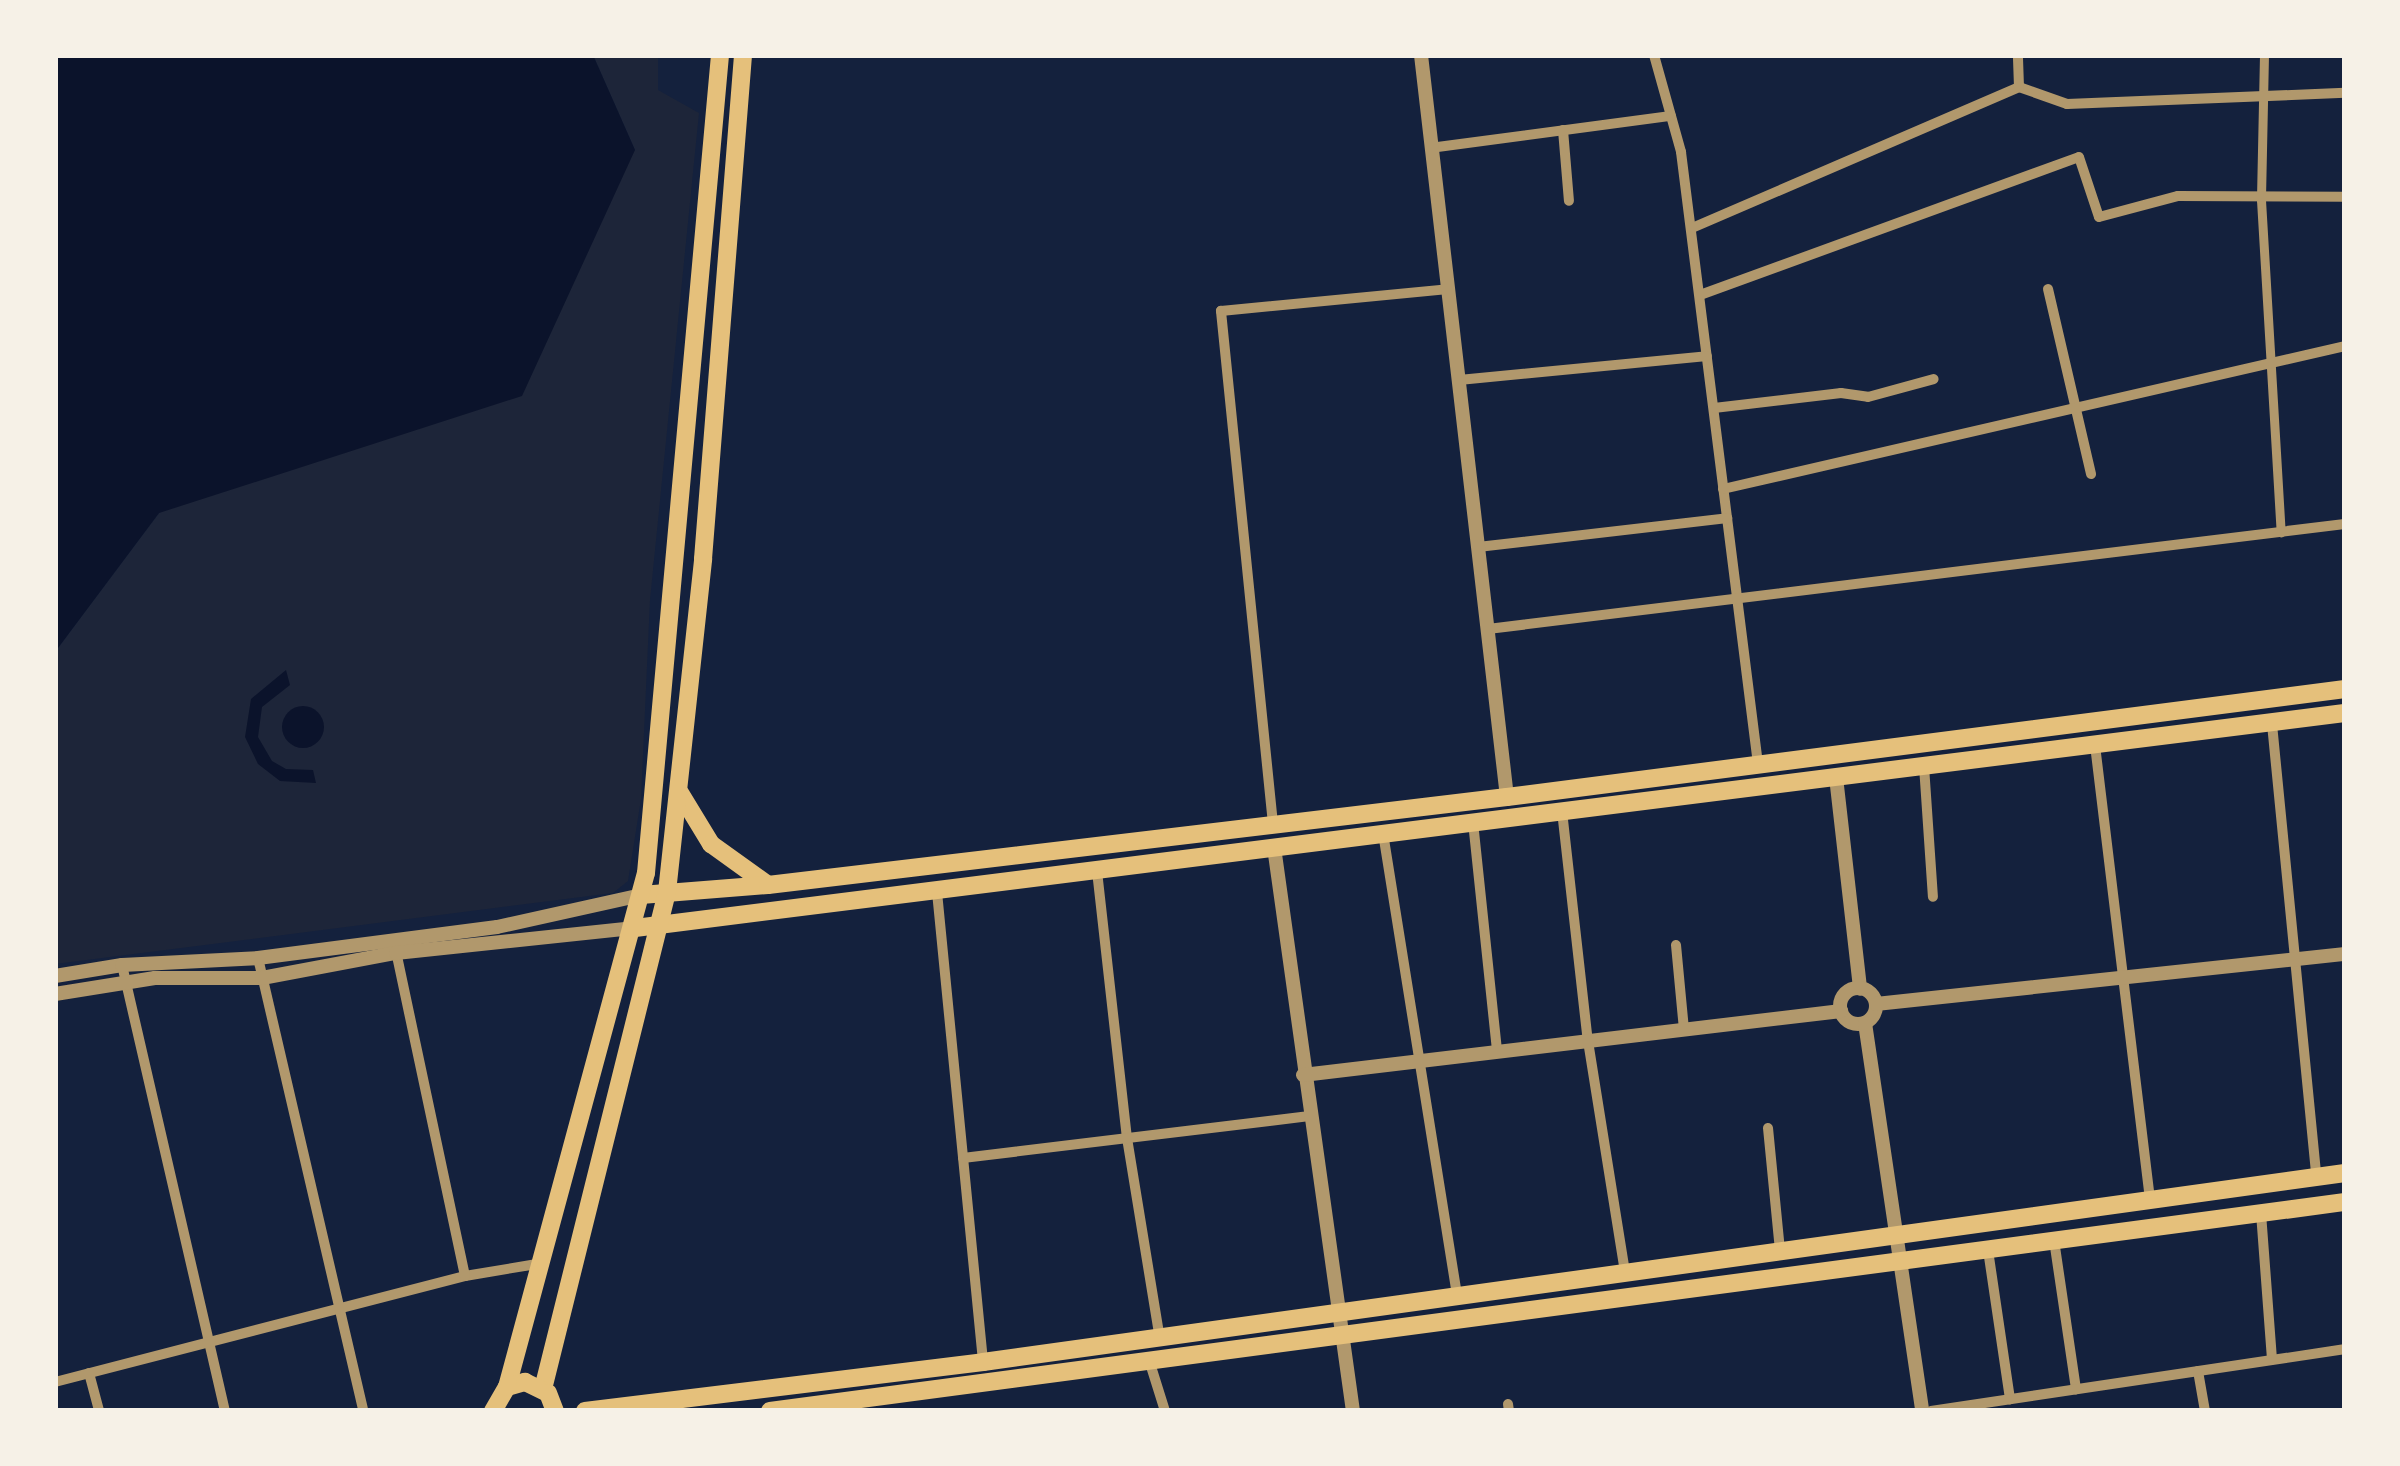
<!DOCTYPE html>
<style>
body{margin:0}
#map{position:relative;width:2400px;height:1466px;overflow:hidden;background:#14213d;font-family:"Open Sans",sans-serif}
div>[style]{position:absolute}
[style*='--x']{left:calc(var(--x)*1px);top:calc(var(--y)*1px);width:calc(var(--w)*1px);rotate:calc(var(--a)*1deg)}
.green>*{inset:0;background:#1d2539}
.water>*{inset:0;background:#0b132b}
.round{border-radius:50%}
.pedestrian>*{height:9px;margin:-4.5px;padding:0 4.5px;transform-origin:4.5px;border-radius:4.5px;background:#b1986c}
.minor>*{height:10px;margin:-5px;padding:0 5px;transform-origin:5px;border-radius:5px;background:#b1986c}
.tertiary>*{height:14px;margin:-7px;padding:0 7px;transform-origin:7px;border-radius:7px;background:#b1986c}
.tertiary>.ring{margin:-7px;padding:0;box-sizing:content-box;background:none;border:14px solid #b1986c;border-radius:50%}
.secondary>*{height:18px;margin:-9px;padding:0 9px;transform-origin:9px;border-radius:9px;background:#e5c07b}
span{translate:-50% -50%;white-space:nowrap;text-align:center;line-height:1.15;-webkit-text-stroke:10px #f6f1e7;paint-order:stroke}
.frame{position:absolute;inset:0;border:58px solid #f6f1e7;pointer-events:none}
</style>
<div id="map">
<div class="green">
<i style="clip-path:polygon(593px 55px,658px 55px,658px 90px,699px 113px,650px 600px,641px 799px,628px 881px,613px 893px,55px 964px,55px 652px,159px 513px,635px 150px)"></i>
</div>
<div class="water">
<i style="clip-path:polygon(55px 55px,593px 55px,635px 150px,522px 396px,159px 513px,55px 652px)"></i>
<i style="clip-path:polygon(286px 670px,290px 685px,262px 707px,258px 737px,272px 761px,286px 769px,313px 770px,316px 783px,280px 781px,258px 764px,245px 737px,251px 699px)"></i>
<i class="round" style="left:282px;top:706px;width:42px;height:42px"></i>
</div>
<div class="pedestrian">
<i style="--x:2264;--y:55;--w:145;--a:91.2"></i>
<i style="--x:2261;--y:200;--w:333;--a:86.6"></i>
</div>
<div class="minor">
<i style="--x:1654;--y:55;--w:101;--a:74.4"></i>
<i style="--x:1681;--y:152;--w:617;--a:82.83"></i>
<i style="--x:2019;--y:87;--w:51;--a:19.5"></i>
<i style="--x:2067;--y:104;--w:278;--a:-2.3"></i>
<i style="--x:1563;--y:130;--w:71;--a:85.2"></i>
<i style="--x:1430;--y:148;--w:243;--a:-7.6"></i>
<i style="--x:1692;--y:228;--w:356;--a:-23.3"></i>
<i style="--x:2019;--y:87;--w:32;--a:-92"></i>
<i style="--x:2048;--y:289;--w:190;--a:76.9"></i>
<i style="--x:1700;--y:295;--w:403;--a:-20"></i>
<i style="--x:2079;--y:157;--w:63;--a:71.6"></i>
<i style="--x:2099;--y:217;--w:82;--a:-14.9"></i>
<i style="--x:2178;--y:196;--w:167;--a:0.3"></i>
<i style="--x:1459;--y:380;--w:249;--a:-5.5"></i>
<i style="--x:1714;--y:408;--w:128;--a:-6.7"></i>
<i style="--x:1841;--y:393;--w:27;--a:8"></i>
<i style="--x:1868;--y:397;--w:68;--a:-15.3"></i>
<i style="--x:1723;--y:489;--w:638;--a:-12.95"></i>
<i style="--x:1478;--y:547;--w:251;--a:-6.6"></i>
<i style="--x:1488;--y:629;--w:863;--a:-6.99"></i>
<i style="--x:2272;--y:724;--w:454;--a:84.4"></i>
<i style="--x:2095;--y:745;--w:458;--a:83.1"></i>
<i style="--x:1924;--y:766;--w:131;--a:86.1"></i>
<i style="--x:1562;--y:811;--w:231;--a:83.6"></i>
<i style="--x:1588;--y:1041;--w:235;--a:80.9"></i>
<i style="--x:1473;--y:822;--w:231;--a:84"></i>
<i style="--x:1273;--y:824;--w:516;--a:-95.79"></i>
<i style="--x:1221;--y:311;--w:228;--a:-5.5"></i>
<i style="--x:1383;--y:833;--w:467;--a:80.9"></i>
<i style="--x:1097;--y:871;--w:269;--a:83.6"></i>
<i style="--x:1127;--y:1138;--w:199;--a:80.7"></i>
<i style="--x:937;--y:892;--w:472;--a:84.4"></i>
<i style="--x:1676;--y:945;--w:85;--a:84.6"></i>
<i style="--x:258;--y:958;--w:465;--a:76.9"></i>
<i style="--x:122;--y:965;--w:458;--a:77"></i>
<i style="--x:1768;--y:1128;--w:124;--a:84.4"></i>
<i style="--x:963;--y:1158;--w:349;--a:-6.9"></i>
<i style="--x:2261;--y:1213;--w:147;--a:85.7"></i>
<i style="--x:2054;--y:1240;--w:151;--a:81.6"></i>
<i style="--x:1988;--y:1250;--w:151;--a:81.6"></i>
<i style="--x:465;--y:1276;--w:79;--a:-9.5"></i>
<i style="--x:1149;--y:1360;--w:53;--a:72.6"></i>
<i style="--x:2198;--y:1371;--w:41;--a:80.1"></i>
<i style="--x:89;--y:1373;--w:39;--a:75"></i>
<i style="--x:55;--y:1382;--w:423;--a:-14.5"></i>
<i style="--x:465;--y:1276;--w:335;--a:-102"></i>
<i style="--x:1508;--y:1404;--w:7;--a:82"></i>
<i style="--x:1931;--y:1411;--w:419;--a:-8.5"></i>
</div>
<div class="tertiary">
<i style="--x:1421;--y:55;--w:747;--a:83.39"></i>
<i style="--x:1836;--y:777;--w:213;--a:83.5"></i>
<i style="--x:1274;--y:847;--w:570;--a:82.03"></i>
<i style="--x:55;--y:976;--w:68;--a:-9.3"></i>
<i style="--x:122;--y:965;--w:136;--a:-2.9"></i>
<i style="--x:258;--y:958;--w:241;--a:-7.4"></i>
<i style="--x:497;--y:927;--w:148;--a:-12.5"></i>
<i class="ring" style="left:1840px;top:988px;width:22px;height:22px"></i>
<i style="--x:55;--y:994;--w:101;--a:-9.1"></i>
<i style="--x:155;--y:978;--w:107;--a:0"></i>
<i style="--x:262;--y:978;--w:136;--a:-10.6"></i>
<i style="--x:396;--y:953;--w:240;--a:-6"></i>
<i style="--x:1876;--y:1004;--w:472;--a:-6.1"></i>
<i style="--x:1865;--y:1023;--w:392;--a:81.6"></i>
<i style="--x:1303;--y:1075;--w:542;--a:-6.78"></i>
</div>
<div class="secondary">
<i style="--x:680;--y:793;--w:60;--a:58.7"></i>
<i style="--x:711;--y:844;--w:70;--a:35.7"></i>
<i style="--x:641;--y:895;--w:127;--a:-4.5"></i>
<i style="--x:768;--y:885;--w:744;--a:-6.79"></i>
<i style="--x:1507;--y:797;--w:845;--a:-7.34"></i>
<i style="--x:635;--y:928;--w:1723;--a:-7.17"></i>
<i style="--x:507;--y:1387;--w:532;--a:-74.87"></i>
<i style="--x:646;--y:873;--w:821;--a:-84.83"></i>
<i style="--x:543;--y:1389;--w:512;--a:-75.99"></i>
<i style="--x:667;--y:892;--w:335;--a:-83.8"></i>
<i style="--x:703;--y:559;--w:506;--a:-85.46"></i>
<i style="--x:493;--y:1411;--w:28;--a:-60"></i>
<i style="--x:507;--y:1387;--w:19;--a:-16"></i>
<i style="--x:525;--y:1382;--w:25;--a:26"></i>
<i style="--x:548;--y:1393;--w:19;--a:69"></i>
<i style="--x:585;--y:1411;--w:401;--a:-7"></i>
<i style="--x:983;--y:1362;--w:1375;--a:-7.9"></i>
<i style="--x:770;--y:1411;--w:1589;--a:-7.56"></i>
</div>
<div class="frame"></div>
</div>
